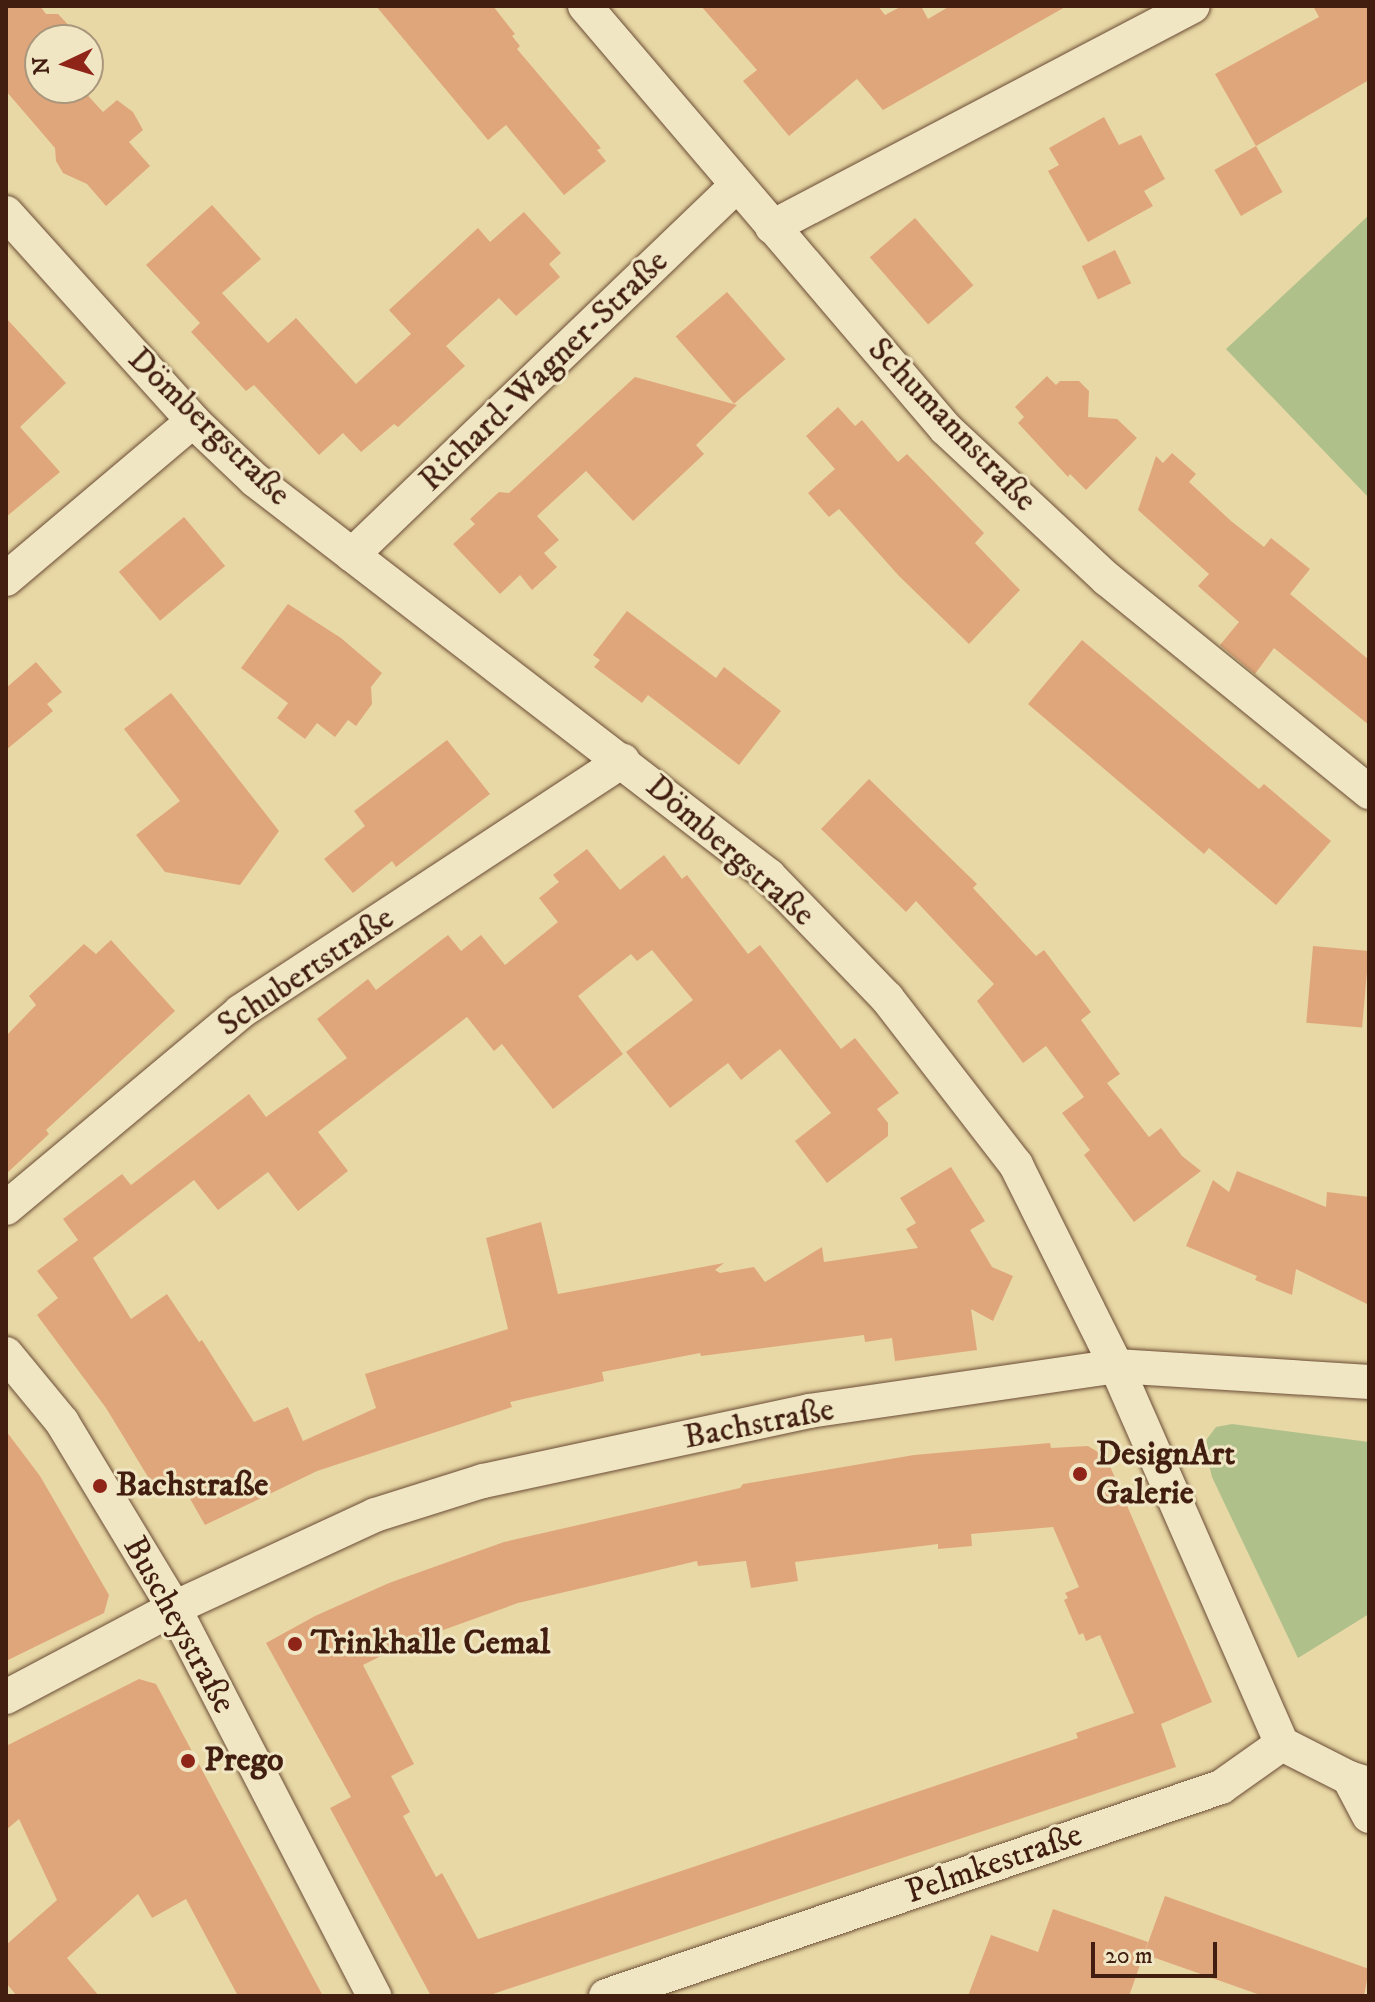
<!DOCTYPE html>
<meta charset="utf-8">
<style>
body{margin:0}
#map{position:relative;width:1375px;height:2002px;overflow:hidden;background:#e8d8a5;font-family:"IM FELL DW Pica",serif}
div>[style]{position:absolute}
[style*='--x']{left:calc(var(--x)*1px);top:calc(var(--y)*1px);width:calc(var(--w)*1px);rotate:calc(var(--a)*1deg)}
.green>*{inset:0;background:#afc08b}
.building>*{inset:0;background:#e0a67b;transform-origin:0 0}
.roads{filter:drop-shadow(0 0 2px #6b4c35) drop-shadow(0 0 2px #6b4c35)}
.street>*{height:34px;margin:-17px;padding:0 17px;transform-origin:17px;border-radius:17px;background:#f0e6c4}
.dots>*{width:22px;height:22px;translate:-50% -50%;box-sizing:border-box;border:4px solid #f0e6c4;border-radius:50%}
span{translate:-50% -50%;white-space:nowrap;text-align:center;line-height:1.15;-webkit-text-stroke:6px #f0e6c4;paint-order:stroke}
.street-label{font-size:34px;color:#411e10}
.poi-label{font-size:34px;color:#411e10;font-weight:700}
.left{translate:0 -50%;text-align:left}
.frame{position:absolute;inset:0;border:8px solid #411e10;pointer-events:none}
.north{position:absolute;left:24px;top:24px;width:80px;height:80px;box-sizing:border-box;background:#f0e6c4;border:2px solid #aa967c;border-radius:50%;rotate:266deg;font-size:22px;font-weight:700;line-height:32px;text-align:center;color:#411e10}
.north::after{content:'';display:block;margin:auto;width:28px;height:36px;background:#8f2418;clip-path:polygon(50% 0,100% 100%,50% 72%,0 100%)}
.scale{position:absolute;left:1091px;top:1942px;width:126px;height:36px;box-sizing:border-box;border:4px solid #411e10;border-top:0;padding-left:10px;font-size:24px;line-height:28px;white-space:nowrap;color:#411e10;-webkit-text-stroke:6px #f0e6c4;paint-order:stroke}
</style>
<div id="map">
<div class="green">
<i style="clip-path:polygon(1369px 215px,1369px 498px,1226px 349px)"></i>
<i style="clip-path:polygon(1232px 1424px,1369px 1442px,1369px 1614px,1298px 1658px,1212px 1477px,1205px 1448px,1207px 1439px,1216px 1427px)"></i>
</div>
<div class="building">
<i style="clip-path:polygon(6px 6px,40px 6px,46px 14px,58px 14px,76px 33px,67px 40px,40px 40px,40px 88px,81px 88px,103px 112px,117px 100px,133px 112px,143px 130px,129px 142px,150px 166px,106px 206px,87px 184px,63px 173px,56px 161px,55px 148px,6px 91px)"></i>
<i style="clip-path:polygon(376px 6px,493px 6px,515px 34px,512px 36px,520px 46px,517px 49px,601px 148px,597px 150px,606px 161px,564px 195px,506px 125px,488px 140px)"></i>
<i style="clip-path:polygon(701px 6px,878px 6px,885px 15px,902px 6px,921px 6px,928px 19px,950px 6px,1067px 6px,883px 110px,857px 79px,789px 136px,743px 81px,757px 70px)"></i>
<i style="clip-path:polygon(1313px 6px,1369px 6px,1369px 80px,1256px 146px,1215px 74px,1319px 17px)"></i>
<i style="clip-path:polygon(1104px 117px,1119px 145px,1141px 135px,1165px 179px,1144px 191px,1153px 206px,1088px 242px,1048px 171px,1059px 165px,1049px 148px)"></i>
<i style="left:1256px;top:146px;width:53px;height:48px;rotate:60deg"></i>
<i style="clip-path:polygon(212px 205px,261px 259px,222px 293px,268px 343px,296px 318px,356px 384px,411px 334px,389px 310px,478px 228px,490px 242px,524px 212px,561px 253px,549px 264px,560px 277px,516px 316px,499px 298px,446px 346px,465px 366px,398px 427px,394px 424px,361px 452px,343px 433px,319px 455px,254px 385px,246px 391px,191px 332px,200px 323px,146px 265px)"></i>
<i style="left:915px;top:218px;width:89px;height:60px;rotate:49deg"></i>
<i style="left:1115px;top:250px;width:37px;height:37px;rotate:64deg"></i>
<i style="left:727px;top:292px;width:89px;height:68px;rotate:49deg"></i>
<i style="clip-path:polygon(6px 318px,66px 383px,20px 427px,60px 472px,6px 517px)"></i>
<i style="clip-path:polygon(1047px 376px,1056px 385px,1060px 381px,1079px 381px,1089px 391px,1088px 417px,1117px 419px,1137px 438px,1086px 490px,1070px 474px,1068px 477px,1018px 423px,1024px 417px,1015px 407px)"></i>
<i style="clip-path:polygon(635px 377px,737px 405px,696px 445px,704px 454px,633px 521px,586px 471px,537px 516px,559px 540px,544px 553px,557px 567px,532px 590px,520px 575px,500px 594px,453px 544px,475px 524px,470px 519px,499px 492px,509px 493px)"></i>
<i style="clip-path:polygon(838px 407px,855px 426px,862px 420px,898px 462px,907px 454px,984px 533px,975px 543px,1020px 590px,969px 644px,899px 576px,839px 509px,829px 517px,808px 493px,835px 469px,806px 436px)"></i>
<i style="clip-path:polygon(1172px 453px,1196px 474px,1189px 482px,1231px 521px,1264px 547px,1271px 538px,1310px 569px,1290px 594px,1369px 660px,1369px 725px,1274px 648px,1255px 674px,1220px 645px,1239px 622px,1198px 586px,1209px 574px,1138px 510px,1156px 456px,1163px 463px)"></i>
<i style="left:184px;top:517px;width:64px;height:85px;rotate:50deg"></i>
<i style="clip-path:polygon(288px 604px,341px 638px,382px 673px,371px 687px,372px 704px,356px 726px,348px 720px,335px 737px,317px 723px,305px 739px,277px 718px,288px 703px,241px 668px)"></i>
<i style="clip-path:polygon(627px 611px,716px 678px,724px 667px,781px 711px,739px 765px,648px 695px,642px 703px,594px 667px,600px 660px,593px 655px)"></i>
<i style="clip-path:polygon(1082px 640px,1259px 789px,1264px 784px,1331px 841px,1276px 905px,1209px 848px,1204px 854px,1028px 704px)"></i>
<i style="clip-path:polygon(36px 662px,62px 692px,47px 704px,53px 711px,6px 750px,6px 688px)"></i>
<i style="clip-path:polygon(171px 693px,279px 831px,240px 885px,165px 872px,136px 835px,180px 801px,124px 729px)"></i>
<i style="clip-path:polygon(447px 740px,490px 794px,396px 867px,392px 861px,353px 893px,324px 859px,365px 826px,354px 811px)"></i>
<i style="clip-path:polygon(869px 779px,977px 884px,973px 888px,1036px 956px,1044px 950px,1091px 1012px,1081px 1020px,1120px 1074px,1107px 1083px,1149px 1137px,1161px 1128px,1182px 1156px,1201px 1171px,1134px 1222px,1084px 1155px,1090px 1150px,1062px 1113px,1084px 1097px,1046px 1046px,1023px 1063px,977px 1001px,994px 984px,916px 901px,906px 912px,821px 829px)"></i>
<i style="clip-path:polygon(587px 849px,620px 890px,664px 855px,682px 879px,687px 875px,748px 954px,760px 945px,841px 1049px,855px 1038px,899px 1093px,877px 1109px,888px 1123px,888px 1136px,827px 1183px,795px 1141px,831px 1113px,780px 1049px,741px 1080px,728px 1063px,670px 1108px,626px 1052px,693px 1000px,652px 950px,637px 961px,631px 954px,578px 996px,623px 1054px,553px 1109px,502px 1044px,494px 1051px,467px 1017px,318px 1132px,348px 1171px,298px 1211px,268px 1172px,218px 1210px,194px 1180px,93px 1258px,131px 1319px,167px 1294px,199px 1342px,202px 1340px,254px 1422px,288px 1407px,303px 1441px,376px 1408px,365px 1374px,508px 1329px,486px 1238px,541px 1222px,558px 1294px,724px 1263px,715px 1270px,720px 1273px,754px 1267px,765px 1282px,822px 1247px,824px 1262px,918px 1248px,906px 1229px,916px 1223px,900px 1198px,951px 1167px,985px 1221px,970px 1230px,992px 1267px,1013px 1276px,993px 1321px,971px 1309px,977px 1350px,895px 1361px,892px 1338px,865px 1342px,864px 1335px,701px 1356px,700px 1353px,602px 1372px,604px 1381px,510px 1402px,512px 1407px,317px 1471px,205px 1525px,181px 1483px,159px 1495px,106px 1408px,37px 1315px,58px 1298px,37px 1271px,78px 1240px,63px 1219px,122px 1174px,131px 1185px,249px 1094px,266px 1117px,347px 1058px,317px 1019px,368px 979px,376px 990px,448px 935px,461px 951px,481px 935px,505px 965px,558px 922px,539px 898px,559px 882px,553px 875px)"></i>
<i style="clip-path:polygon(111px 940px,175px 1011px,46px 1130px,49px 1134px,6px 1174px,6px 1036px,36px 1005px,29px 996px,84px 944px,96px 954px)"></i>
<i style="left:1313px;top:946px;width:56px;height:77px;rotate:5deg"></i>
<i style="clip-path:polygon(1237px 1171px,1326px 1207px,1327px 1192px,1369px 1197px,1369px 1305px,1296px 1269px,1292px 1295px,1255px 1280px,1257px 1276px,1186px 1246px,1213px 1180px,1229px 1192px)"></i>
<i style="clip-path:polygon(6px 1431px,40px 1476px,109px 1595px,104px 1613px,6px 1661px)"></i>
<i style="clip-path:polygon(evenodd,1050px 1443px,1051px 1448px,1088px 1446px,1106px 1457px,1212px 1702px,1161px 1724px,1176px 1767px,487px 1996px,431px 1996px,330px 1808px,351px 1797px,266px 1643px,315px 1616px,389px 1583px,504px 1542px,740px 1488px,743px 1484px,914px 1455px,1050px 1443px,1053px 1527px,1079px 1587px,1065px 1593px,1068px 1598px,1064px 1600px,1079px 1635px,1083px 1633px,1086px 1641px,1100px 1635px,1134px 1713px,1076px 1733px,1078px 1738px,478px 1939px,442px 1873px,436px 1877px,403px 1816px,410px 1812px,391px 1776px,414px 1764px,363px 1665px,407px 1643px,518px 1603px,697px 1561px,698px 1566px,746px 1561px,751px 1588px,798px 1581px,795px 1562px,938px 1544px,938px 1549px,972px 1546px,971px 1534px,1053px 1527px)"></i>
<i style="clip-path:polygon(139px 1679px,156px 1684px,323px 1996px,238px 1996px,186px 1899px,152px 1918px,138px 1894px,67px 1958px,99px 1996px,17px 1996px,6px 1983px,6px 1945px,57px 1900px,19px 1819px,6px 1830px,6px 1746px)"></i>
<i style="clip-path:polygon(1165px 1896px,1369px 1969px,1364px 1996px,1263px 1996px,1144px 1954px)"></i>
<i style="clip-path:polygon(1053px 1909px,1148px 1942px,1129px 1996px,968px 1996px,991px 1935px,1038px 1952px)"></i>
</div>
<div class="roads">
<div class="street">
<i style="--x:585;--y:6;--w:556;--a:49.52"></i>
<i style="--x:946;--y:429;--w:220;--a:43"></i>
<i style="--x:1107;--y:579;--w:338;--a:39.1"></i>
<i style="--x:6;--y:213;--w:280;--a:48"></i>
<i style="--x:193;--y:421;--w:86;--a:43.6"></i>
<i style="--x:255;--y:480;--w:649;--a:37.61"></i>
<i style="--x:769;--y:876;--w:170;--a:46"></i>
<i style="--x:887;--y:998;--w:211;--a:52.3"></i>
<i style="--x:1016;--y:1165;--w:225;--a:63.5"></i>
<i style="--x:1116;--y:1366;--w:413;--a:66.3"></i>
<i style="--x:772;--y:227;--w:475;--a:-27.7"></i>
<i style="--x:352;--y:555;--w:533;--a:-43.86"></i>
<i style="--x:6;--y:579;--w:245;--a:-40.2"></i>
<i style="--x:6;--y:1208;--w:305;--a:-39.9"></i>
<i style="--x:240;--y:1012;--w:458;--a:-33.3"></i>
<i style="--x:6;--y:1354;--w:88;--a:50.5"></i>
<i style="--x:62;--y:1422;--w:217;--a:58.9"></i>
<i style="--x:174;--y:1608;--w:437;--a:62.7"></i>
<i style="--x:6;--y:1697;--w:190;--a:-27.9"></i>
<i style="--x:174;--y:1608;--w:221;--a:-24.8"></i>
<i style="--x:375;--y:1515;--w:113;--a:-17.5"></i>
<i style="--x:483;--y:1481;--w:333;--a:-12.1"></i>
<i style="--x:809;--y:1411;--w:310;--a:-8.3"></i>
<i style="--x:1116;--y:1366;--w:254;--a:3.6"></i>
<i style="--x:1282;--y:1744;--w:75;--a:26.9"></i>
<i style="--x:1349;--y:1778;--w:21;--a:17"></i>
<i style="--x:1349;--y:1778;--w:43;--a:62.2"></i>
<i style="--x:606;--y:1996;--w:650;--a:-18.77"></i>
<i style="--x:1221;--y:1787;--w:75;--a:-35.2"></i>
</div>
</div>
<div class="dots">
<i style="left:1080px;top:1474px;background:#8f2418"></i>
<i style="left:100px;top:1486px;background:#8f2418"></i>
<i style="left:295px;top:1644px;background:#8f2418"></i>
<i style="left:188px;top:1761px;background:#8f2418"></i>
</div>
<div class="street-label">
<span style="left:544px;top:371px;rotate:-44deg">Richard-Wagner-Straße</span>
<span style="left:952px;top:425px;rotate:46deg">Schumannstraße</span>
<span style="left:209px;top:427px;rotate:44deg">Dömbergstraße</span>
<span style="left:730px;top:851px;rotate:41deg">Dömbergstraße</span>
<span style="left:306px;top:972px;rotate:-34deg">Schubertstraße</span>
<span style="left:759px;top:1424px;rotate:-11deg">Bachstraße</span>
<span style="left:179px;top:1625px;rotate:61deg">Buscheystraße</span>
<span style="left:994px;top:1864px;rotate:-19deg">Pelmkestraße</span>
</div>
<div class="poi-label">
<span class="left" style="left:1096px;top:1474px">DesignArt<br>Galerie</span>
<span class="left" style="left:116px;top:1486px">Bachstraße</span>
<span class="left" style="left:311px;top:1644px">Trinkhalle Cemal</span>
<span class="left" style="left:204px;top:1761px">Prego</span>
</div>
<div class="frame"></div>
<div class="north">N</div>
<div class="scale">20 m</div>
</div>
